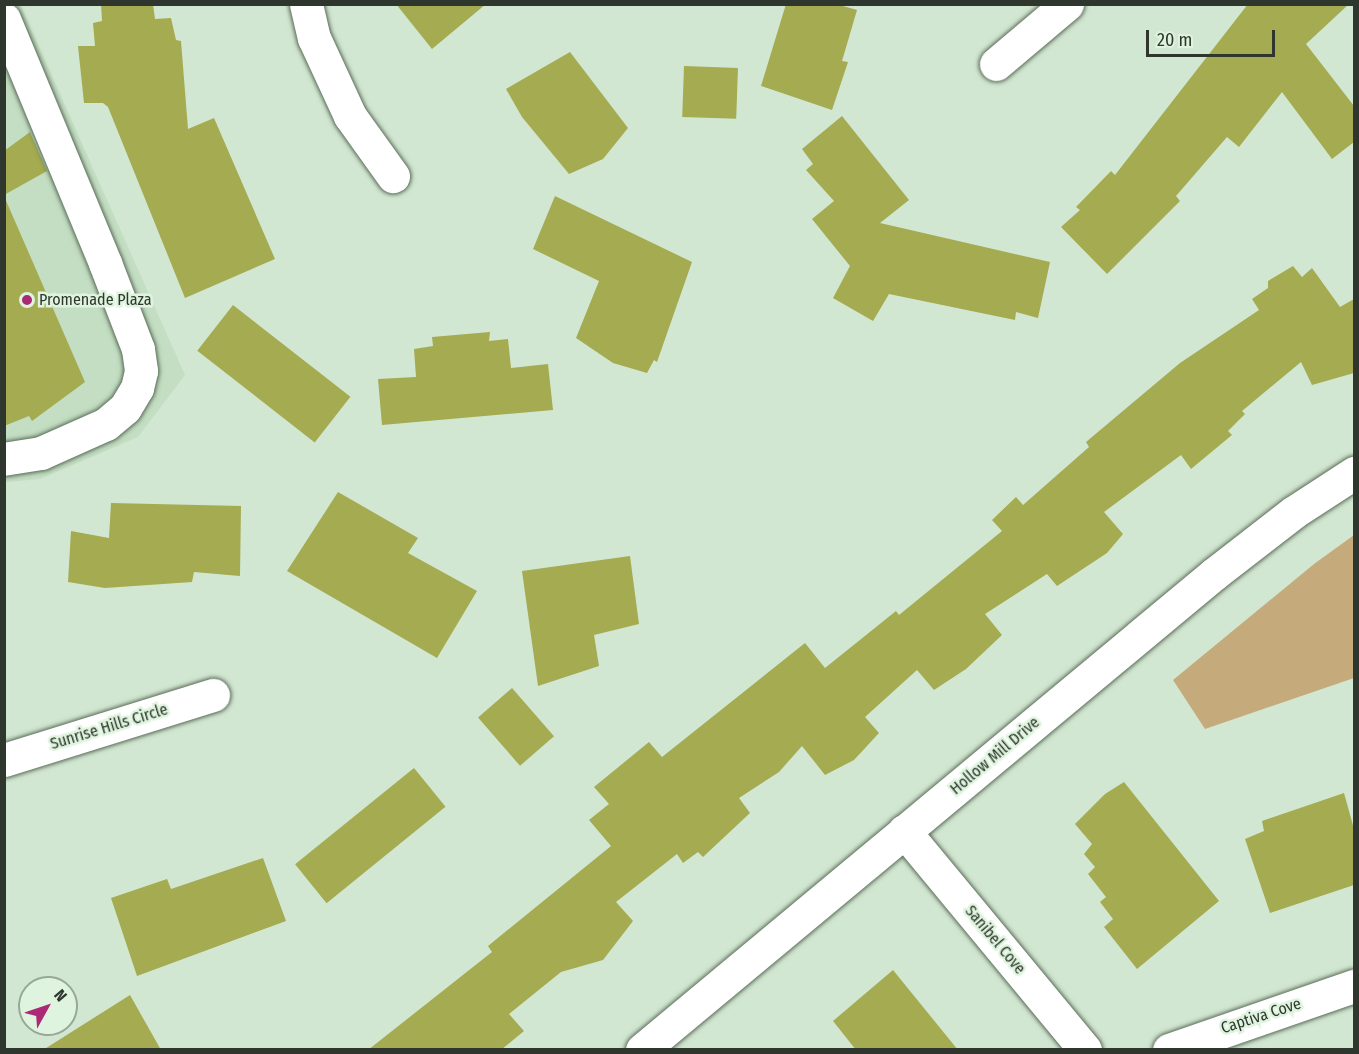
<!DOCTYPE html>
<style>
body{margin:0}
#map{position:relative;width:1359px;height:1054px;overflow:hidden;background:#d2e7d1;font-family:"Fira Sans Condensed",sans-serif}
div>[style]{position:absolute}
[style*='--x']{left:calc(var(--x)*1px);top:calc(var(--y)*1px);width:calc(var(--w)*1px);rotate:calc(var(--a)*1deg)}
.built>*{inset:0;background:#c3dec2}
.green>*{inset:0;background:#c5ab7b}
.building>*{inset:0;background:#a4ab51;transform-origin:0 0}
.roads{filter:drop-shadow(0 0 2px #5a6c59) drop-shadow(0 0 2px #5a6c59)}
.minor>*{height:33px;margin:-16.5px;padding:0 16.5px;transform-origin:16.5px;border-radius:16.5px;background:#fff}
.dots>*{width:16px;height:16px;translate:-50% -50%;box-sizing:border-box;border:3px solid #dff4de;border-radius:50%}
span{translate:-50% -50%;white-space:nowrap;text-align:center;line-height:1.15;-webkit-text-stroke:5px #dff4de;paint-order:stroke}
.poi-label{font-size:16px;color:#2e362d}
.left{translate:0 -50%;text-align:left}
.street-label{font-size:16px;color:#2e362d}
.frame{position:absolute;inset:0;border:6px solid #2e362d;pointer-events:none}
.north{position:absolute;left:18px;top:976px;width:60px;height:60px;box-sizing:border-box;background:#dff4de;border:2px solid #98a897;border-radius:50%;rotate:50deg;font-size:16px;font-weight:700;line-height:24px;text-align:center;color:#2e362d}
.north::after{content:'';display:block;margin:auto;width:21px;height:27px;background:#ab2975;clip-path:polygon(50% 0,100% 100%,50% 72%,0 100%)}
.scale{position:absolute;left:1146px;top:30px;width:129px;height:27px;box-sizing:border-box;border:3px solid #2e362d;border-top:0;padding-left:8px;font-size:18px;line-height:21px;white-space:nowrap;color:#2e362d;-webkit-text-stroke:4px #dff4de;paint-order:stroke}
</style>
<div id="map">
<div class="built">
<i style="clip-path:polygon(20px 4px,185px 375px,138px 437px,40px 479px,5px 482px,4px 5px)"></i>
</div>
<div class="green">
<i style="clip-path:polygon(1354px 535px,1354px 678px,1205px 729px,1173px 680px,1314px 564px)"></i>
</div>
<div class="building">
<i style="clip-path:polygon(101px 4px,153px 4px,155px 19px,171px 18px,176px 40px,181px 41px,188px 129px,214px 118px,275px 259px,185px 298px,108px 107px,103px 103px,84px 103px,78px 46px,95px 46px,93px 23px,102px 21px)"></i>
<i style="clip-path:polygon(396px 4px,486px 4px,432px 49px)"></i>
<i style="clip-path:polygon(786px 4px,836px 4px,857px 10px,842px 61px,848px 62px,832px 110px,761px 86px)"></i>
<i style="clip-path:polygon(1248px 4px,1349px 4px,1306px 44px,1354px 106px,1354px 142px,1332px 159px,1282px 92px,1239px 147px,1227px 137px,1176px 196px,1180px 201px,1107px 274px,1061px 227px,1080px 210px,1076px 207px,1111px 171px,1115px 175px)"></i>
<i style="clip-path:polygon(570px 52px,628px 128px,603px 159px,569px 174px,522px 117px,506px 89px)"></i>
<i style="left:684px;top:66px;width:54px;height:51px;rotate:2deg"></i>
<i style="clip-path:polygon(842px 116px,909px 200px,880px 223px,1050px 262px,1038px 318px,1016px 312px,1015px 320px,889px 294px,873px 321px,833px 298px,850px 266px,812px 219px,834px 201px,806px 170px,813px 164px,802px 149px)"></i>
<i style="clip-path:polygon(30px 132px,47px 171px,4px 195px,4px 151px)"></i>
<i style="clip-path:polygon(4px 196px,85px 382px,32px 421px,29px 416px,4px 426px)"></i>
<i style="clip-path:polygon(555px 196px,692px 262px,657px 362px,654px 360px,647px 373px,613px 363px,576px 338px,599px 281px,533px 249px)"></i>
<i style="clip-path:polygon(1293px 266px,1302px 277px,1312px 268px,1340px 307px,1354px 299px,1354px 373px,1312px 385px,1301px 362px,1242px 411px,1245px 414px,1228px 431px,1232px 435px,1191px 469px,1181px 455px,1104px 512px,1123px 534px,1107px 553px,1057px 586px,1047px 574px,985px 614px,1002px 635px,966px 669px,934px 690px,917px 670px,865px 717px,879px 733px,854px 760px,825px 775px,802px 746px,779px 772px,739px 798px,750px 813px,703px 857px,698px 852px,683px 863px,677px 854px,616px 902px,633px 921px,603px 960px,561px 972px,509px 1014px,524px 1031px,501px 1050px,368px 1050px,492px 952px,488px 946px,611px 846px,589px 820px,609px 804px,594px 787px,649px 742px,662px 757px,805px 643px,825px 668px,896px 611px,899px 615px,1002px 531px,992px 520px,1016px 497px,1023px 505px,1089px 447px,1086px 442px,1180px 363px,1259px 310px,1252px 299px,1268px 288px,1268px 281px)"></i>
<i style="left:233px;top:305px;width:149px;height:58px;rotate:38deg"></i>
<i style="clip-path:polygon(490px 332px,489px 341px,508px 339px,511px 368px,548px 364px,553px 410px,382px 425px,378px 379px,416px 377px,414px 349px,433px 346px,432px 337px)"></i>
<i style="clip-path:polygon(338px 492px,418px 538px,408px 553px,477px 591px,437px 658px,287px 571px)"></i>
<i style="clip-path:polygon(111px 503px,241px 506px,240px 576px,194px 572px,192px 582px,105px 588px,68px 582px,71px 531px,109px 538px)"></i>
<i style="clip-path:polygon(630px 556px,639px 624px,594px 635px,599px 666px,538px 686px,522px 571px)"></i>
<i style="left:512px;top:688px;width:64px;height:45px;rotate:49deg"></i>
<i style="left:414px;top:768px;width:50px;height:153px;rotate:51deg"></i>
<i style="clip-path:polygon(1124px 782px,1219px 901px,1137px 969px,1104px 927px,1113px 919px,1100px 902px,1106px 897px,1088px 874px,1095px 867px,1084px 854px,1092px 844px,1075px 824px,1105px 794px)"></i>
<i style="clip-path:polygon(1344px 793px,1354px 829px,1354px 885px,1270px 913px,1245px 839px,1264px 831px,1262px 821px)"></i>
<i style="clip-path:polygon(263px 858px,286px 921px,137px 976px,111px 898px,167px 879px,171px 889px)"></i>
<i style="clip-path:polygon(893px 970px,958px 1050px,856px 1050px,833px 1021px)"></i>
<i style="clip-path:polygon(130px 995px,161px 1050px,43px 1050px)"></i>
</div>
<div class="roads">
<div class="minor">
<i style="--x:306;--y:4;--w:35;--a:77"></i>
<i style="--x:314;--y:38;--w:86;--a:65.2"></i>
<i style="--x:350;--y:116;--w:74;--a:54.4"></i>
<i style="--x:4;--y:19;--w:264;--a:67.5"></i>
<i style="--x:105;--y:263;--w:92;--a:69"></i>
<i style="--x:138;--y:349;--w:22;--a:82"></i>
<i style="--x:141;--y:371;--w:17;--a:103"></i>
<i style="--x:137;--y:388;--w:23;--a:121"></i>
<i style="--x:125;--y:408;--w:25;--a:140"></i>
<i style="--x:106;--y:424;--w:71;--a:156"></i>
<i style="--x:41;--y:453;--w:37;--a:171"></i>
<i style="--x:996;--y:64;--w:93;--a:-40.2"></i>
<i style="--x:4;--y:760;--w:219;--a:-17.3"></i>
<i style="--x:904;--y:831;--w:284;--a:50.4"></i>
<i style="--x:642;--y:1050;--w:744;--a:-39.77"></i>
<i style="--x:1214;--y:574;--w:101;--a:-37.8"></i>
<i style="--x:1294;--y:512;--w:72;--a:-33"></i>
<i style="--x:1169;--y:1050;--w:196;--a:-19.1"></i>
</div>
</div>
<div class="dots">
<i style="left:27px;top:300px;background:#ab2975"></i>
</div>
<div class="poi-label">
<span class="left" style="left:39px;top:300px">Promenade Plaza</span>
</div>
<div class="street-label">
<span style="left:109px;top:727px;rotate:-17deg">Sunrise Hills Circle</span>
<span style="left:995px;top:756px;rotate:-40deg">Hollow Mill Drive</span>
<span style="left:995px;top:940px;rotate:50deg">Sanibel Cove</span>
<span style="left:1261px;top:1016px;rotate:-18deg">Captiva Cove</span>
</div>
<div class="frame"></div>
<div class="north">N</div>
<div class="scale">20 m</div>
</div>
